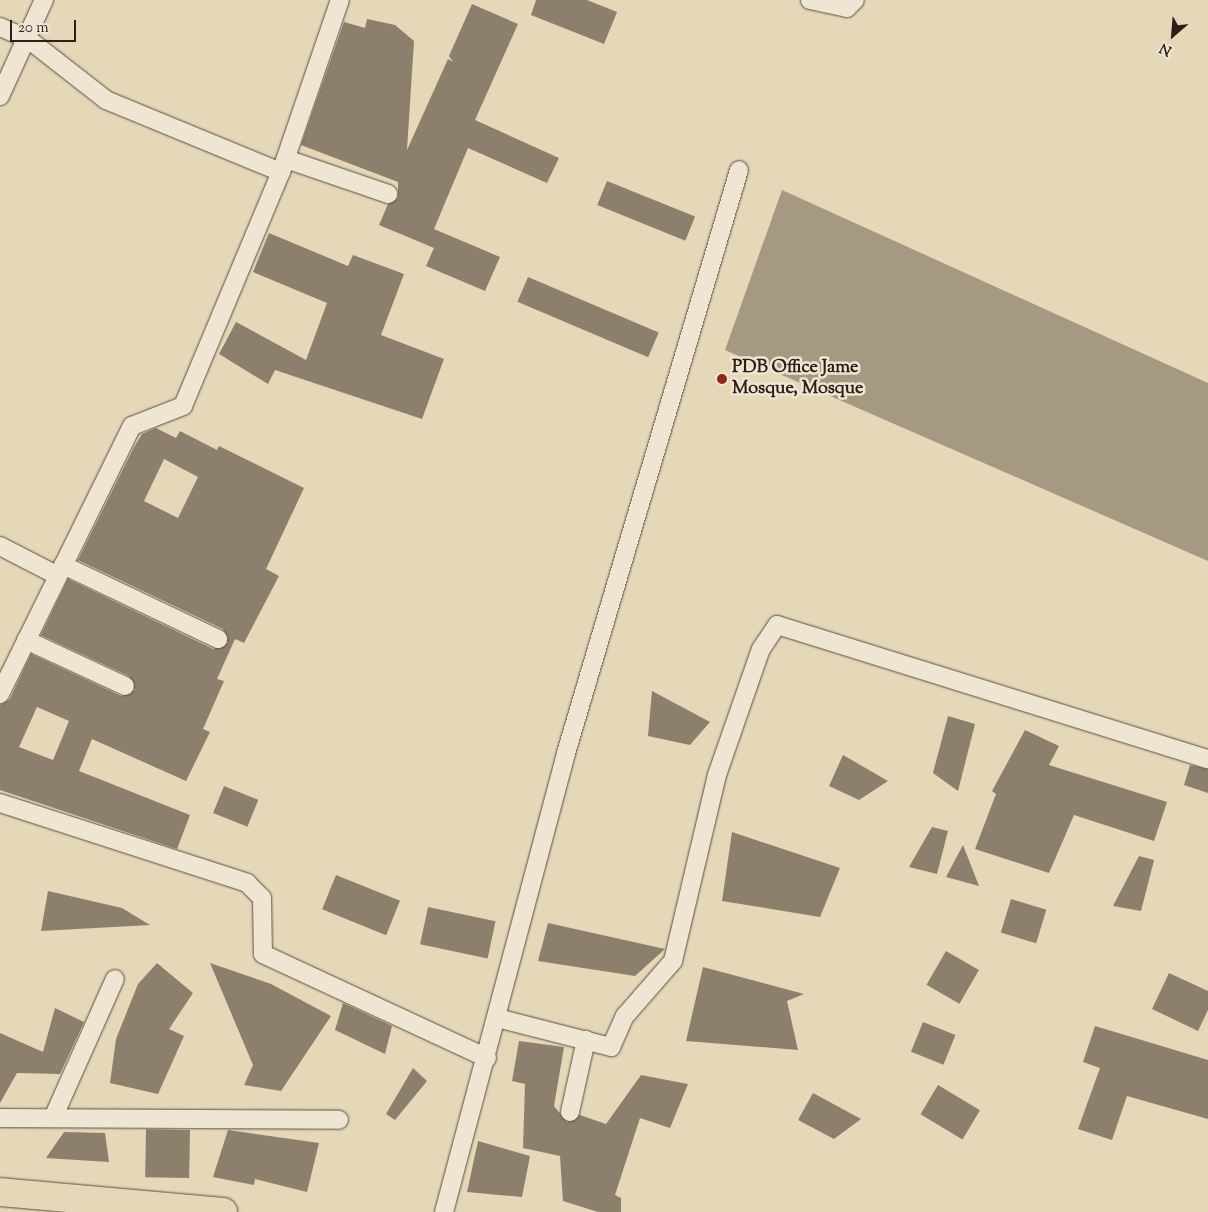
<!DOCTYPE html>
<style>
body{margin:0}
#map{position:relative;width:1208px;height:1212px;overflow:hidden;background:#e5d8b9;font-family:"Sorts Mill Goudy",serif}
div>[style]{position:absolute}
[style*='--x']{left:calc(var(--x)*1px);top:calc(var(--y)*1px);width:calc(var(--w)*1px);rotate:calc(var(--a)*1deg)}
.water>*{inset:0;background:#a69982}
.building>*{inset:0;background:#8c7f6c;transform-origin:0 0}
.roads{filter:drop-shadow(0 0 1px #5a4d40) drop-shadow(0 0 1px #5a4d40)}
.street>*{height:18px;margin:-9px;padding:0 9px;transform-origin:9px;border-radius:9px;background:#eee6d2}
.highway>*{height:28px;margin:-14px;padding:0 14px;transform-origin:14px;border-radius:14px;background:#e5d8b9}
.dots>*{width:14px;height:14px;translate:-50% -50%;box-sizing:border-box;border:2px solid #eee6d2;border-radius:50%}
span{translate:-50% -50%;white-space:nowrap;text-align:center;line-height:1.15;-webkit-text-stroke:5px #eee6d2;paint-order:stroke}
.poi-label{font-size:18px;color:#2b1f18;font-weight:700}
.left{translate:0 -50%;text-align:left}
.north{position:absolute;left:1148px;top:10px;width:50px;height:50px;-webkit-text-stroke:4px #eee6d2;paint-order:stroke;rotate:207deg;font-size:14px;font-weight:700;line-height:20px;text-align:center;color:#2b1f18}
.north::after{content:'';display:block;margin:auto;width:18px;height:22px;background:#2b1f18;clip-path:polygon(50% 0,100% 100%,50% 72%,0 100%)}
.scale{position:absolute;left:10px;top:20px;width:66px;height:22px;box-sizing:border-box;border:2px solid #2b1f18;border-top:0;padding-left:6px;font-size:15px;line-height:18px;white-space:nowrap;color:#2b1f18;-webkit-text-stroke:4px #eee6d2;paint-order:stroke}
</style>
<div id="map">
<div class="water">
<i style="clip-path:polygon(782px 190px,1208px 383px,1208px 561px,725px 350px)"></i>
</div>
<div class="building">
<i style="clip-path:polygon(536px 0,587px 0,617px 12px,604px 44px,531px 15px)"></i>
<i style="clip-path:polygon(472px 4px,518px 24px,475px 120px,559px 158px,547px 183px,468px 148px,434px 229px,500px 257px,485px 291px,426px 266px,434px 248px,379px 225px,388px 204px,398px 198px,398px 182px,301px 145px,344px 22px,365px 28px,367px 19px,395px 25px,414px 41px,407px 150px,448px 59px,453px 62px,449px 56px)"></i>
<i style="left:607px;top:181px;width:95px;height:26px;rotate:22deg"></i>
<i style="clip-path:polygon(269px 233px,348px 266px,353px 255px,404px 274px,381px 335px,444px 359px,422px 419px,275px 370px,268px 384px,219px 354px,236px 322px,306px 360px,327px 303px,253px 272px)"></i>
<i style="left:528px;top:277px;width:142px;height:27px;rotate:23deg"></i>
<i style="clip-path:polygon(evenodd,156px 428px,176px 438px,180px 431px,217px 450px,219px 446px,304px 488px,266px 569px,279px 576px,244px 643px,235px 639px,217px 679px,224px 681px,203px 729px,210px 732px,186px 781px,92px 739px,79px 771px,190px 815px,177px 849px,0 790px,0 705px,10px 699px,31px 654px,121px 696px,135px 690px,129px 676px,41px 635px,68px 579px,213px 649px,228px 643px,223px 629px,78px 560px,133px 449px,142px 434px,156px 428px,164px 459px,198px 477px,178px 518px,144px 501px,164px 459px,156px 428px,37px 707px,69px 721px,53px 760px,19px 747px,37px 707px)"></i>
<i style="clip-path:polygon(652px 691px,710px 722px,690px 745px,648px 736px)"></i>
<i style="clip-path:polygon(948px 716px,975px 724px,958px 791px,933px 773px)"></i>
<i style="clip-path:polygon(1025px 730px,1059px 746px,1049px 765px,1167px 802px,1154px 841px,1074px 815px,1049px 873px,975px 849px,996px 794px,992px 791px)"></i>
<i style="clip-path:polygon(843px 755px,888px 781px,859px 800px,829px 786px)"></i>
<i style="clip-path:polygon(1190px 765px,1208px 769px,1208px 793px,1184px 785px)"></i>
<i style="left:224px;top:786px;width:37px;height:29px;rotate:22deg"></i>
<i style="clip-path:polygon(932px 827px,948px 831px,937px 874px,909px 867px)"></i>
<i style="clip-path:polygon(732px 832px,840px 868px,820px 917px,722px 901px)"></i>
<i style="clip-path:polygon(963px 845px,979px 886px,946px 877px)"></i>
<i style="clip-path:polygon(1139px 856px,1154px 860px,1141px 911px,1113px 906px)"></i>
<i style="left:336px;top:875px;width:69px;height:37px;rotate:22deg"></i>
<i style="clip-path:polygon(48px 891px,122px 908px,150px 925px,41px 931px)"></i>
<i style="left:1011px;top:899px;width:37px;height:35px;rotate:17deg"></i>
<i style="left:428px;top:907px;width:69px;height:38px;rotate:12deg"></i>
<i style="clip-path:polygon(548px 923px,665px 949px,635px 976px,538px 961px)"></i>
<i style="left:946px;top:951px;width:38px;height:39px;rotate:30deg"></i>
<i style="clip-path:polygon(157px 963px,193px 993px,169px 1029px,184px 1036px,158px 1094px,110px 1083px,116px 1039px,138px 984px)"></i>
<i style="clip-path:polygon(210px 963px,271px 984px,331px 1016px,281px 1091px,244px 1085px,253px 1065px)"></i>
<i style="clip-path:polygon(703px 967px,804px 994px,787px 1001px,798px 1050px,686px 1041px)"></i>
<i style="clip-path:polygon(1169px 973px,1208px 991px,1208px 1010px,1198px 1031px,1152px 1009px)"></i>
<i style="clip-path:polygon(343px 1003px,392px 1026px,385px 1054px,335px 1030px)"></i>
<i style="clip-path:polygon(55px 1008px,84px 1022px,60px 1074px,17px 1073px,0 1103px,0 1033px,43px 1052px)"></i>
<i style="left:923px;top:1022px;width:35px;height:32px;rotate:22deg"></i>
<i style="clip-path:polygon(1095px 1026px,1208px 1060px,1208px 1119px,1127px 1096px,1112px 1140px,1078px 1129px,1100px 1068px,1083px 1062px)"></i>
<i style="clip-path:polygon(519px 1041px,564px 1047px,554px 1106px,567px 1122px,580px 1115px,606px 1124px,641px 1075px,688px 1084px,670px 1128px,640px 1118px,615px 1195px,621px 1198px,621px 1212px,598px 1212px,563px 1201px,560px 1156px,523px 1148px,525px 1084px,512px 1081px)"></i>
<i style="clip-path:polygon(413px 1068px,427px 1081px,395px 1120px,386px 1114px)"></i>
<i style="left:938px;top:1085px;width:49px;height:34px;rotate:31deg"></i>
<i style="clip-path:polygon(813px 1093px,861px 1119px,834px 1139px,798px 1120px)"></i>
<i style="left:190px;top:1130px;width:48px;height:44px;rotate:91deg"></i>
<i style="clip-path:polygon(228px 1130px,319px 1143px,307px 1192px,255px 1179px,254px 1185px,213px 1177px)"></i>
<i style="clip-path:polygon(64px 1132px,105px 1133px,109px 1162px,46px 1158px)"></i>
<i style="clip-path:polygon(478px 1141px,530px 1156px,522px 1197px,467px 1192px)"></i>
</div>
<div class="roads">
<div class="street">
<i style="--x:810;--y:0;--w:38;--a:12"></i>
<i style="--x:847;--y:8;--w:11;--a:-45"></i>
<i style="--x:0;--y:27;--w:30;--a:23"></i>
<i style="--x:28;--y:39;--w:99;--a:38"></i>
<i style="--x:106;--y:100;--w:189;--a:22.4"></i>
<i style="--x:0;--y:96;--w:106;--a:-65.4"></i>
<i style="--x:286;--y:159;--w:108;--a:18.9"></i>
<i style="--x:0;--y:546;--w:65;--a:27.3"></i>
<i style="--x:63;--y:565;--w:172;--a:25.5"></i>
<i style="--x:26;--y:640;--w:109;--a:24.9"></i>
<i style="--x:0;--y:694;--w:299;--a:-63.8"></i>
<i style="--x:132;--y:426;--w:55;--a:-21.4"></i>
<i style="--x:183;--y:406;--w:254;--a:-67.3"></i>
<i style="--x:281;--y:172;--w:182;--a:-71.1"></i>
<i style="--x:0;--y:803;--w:260;--a:17.9"></i>
<i style="--x:247;--y:883;--w:21;--a:45"></i>
<i style="--x:262;--y:898;--w:56;--a:89"></i>
<i style="--x:263;--y:954;--w:247;--a:24.9"></i>
<i style="--x:497;--y:1018;--w:118;--a:14.3"></i>
<i style="--x:611;--y:1047;--w:34;--a:-66"></i>
<i style="--x:625;--y:1016;--w:73;--a:-48.9"></i>
<i style="--x:673;--y:961;--w:191;--a:-76.7"></i>
<i style="--x:717;--y:775;--w:133;--a:-70.8"></i>
<i style="--x:761;--y:649;--w:29;--a:-56"></i>
<i style="--x:777;--y:625;--w:451;--a:17.3"></i>
<i style="--x:570;--y:1112;--w:74;--a:-77.5"></i>
<i style="--x:0;--y:1118;--w:339;--a:0.3"></i>
<i style="--x:53;--y:1118;--w:152;--a:-66"></i>
<i style="--x:444;--y:1212;--w:475;--a:-75.1"></i>
<i style="--x:566;--y:753;--w:608;--a:-73.47"></i>
</div>
<div class="highway">
<i style="--x:0;--y:1192;--w:224;--a:5.1"></i>
</div>
</div>
<div class="dots">
<i style="left:722px;top:379px;background:#8f2418"></i>
</div>
<div class="poi-label">
<span class="left" style="left:732px;top:379px">PDB Office Jame<br>Mosque, Mosque</span>
</div>
<div class="north">N</div>
<div class="scale">20 m</div>
</div>
